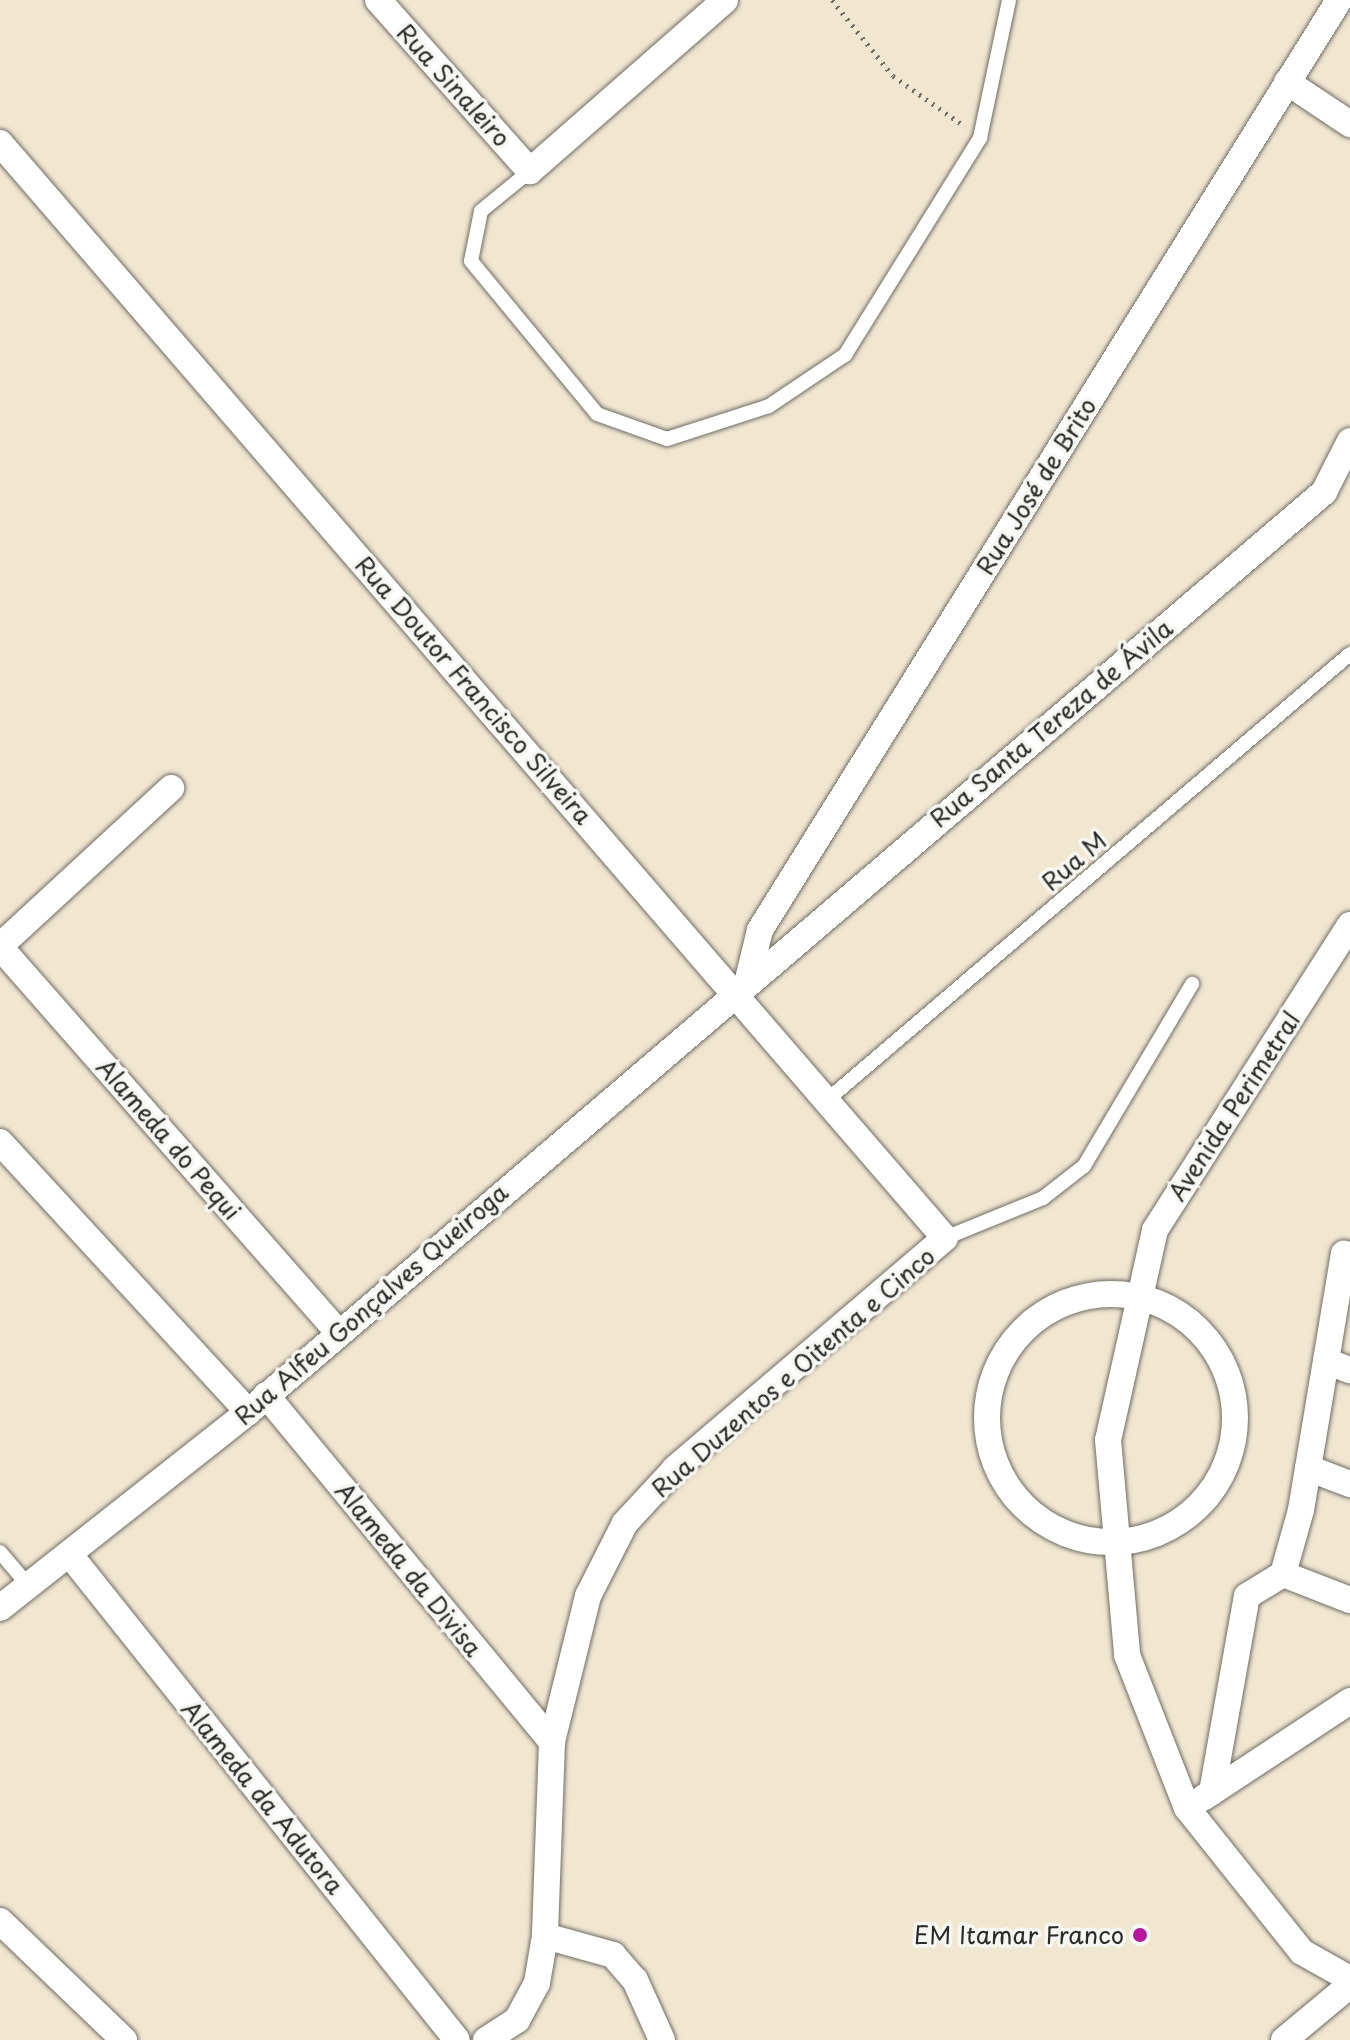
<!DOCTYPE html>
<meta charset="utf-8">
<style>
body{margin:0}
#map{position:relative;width:1350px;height:2040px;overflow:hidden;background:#f1e7d1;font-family:"Playpen Sans",sans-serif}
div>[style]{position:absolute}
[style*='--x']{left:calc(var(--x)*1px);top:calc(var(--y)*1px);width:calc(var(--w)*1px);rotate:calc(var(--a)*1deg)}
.path>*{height:5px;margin-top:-2.5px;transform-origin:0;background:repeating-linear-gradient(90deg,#706d65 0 2px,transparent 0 8px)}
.roads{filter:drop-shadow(0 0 2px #706d65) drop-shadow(0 0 2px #706d65)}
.service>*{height:14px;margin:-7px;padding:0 7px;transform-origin:7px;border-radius:7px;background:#fff}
.minor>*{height:26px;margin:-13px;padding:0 13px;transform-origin:13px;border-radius:13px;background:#fff}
.minor>.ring{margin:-13px;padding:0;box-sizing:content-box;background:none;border:26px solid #fff;border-radius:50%}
.dots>*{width:22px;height:22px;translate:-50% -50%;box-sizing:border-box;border:4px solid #f6f6f2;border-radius:50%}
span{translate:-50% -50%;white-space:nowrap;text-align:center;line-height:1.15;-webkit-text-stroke:7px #f6f6f2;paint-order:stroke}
.street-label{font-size:24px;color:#2b2b2b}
.poi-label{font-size:24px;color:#2b2b2b}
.right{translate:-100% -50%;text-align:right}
</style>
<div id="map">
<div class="path">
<i style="--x:832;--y:0;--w:97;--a:51.2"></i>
<i style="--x:893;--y:76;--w:82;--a:35"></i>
</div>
<div class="roads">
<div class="service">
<i style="--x:530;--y:171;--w:63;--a:140.8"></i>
<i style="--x:481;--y:211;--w:51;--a:101.3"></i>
<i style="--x:471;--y:261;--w:198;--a:50.5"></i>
<i style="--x:597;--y:414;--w:74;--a:19.7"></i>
<i style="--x:667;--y:439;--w:107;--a:-17.9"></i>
<i style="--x:769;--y:406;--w:92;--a:-33.9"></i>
<i style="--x:845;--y:355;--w:256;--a:-58.1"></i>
<i style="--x:980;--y:138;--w:141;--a:-78.1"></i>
<i style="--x:826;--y:1101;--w:689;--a:-40.47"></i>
<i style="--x:945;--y:1238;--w:106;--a:-22.2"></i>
<i style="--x:1043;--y:1198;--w:52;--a:-38"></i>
<i style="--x:1084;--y:1166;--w:212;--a:-59.3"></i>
<i style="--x:0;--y:1552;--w:43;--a:49.7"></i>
</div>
<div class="minor">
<i style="--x:378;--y:0;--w:229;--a:48.4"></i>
<i style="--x:530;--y:171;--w:259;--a:-41.2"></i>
<i style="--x:1287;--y:82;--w:76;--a:33.7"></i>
<i style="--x:0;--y:143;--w:1446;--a:49.21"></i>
<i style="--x:945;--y:1238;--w:355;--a:139.5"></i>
<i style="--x:675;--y:1469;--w:74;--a:132.8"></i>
<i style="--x:625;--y:1523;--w:82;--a:116.9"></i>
<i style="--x:588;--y:1596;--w:150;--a:103.9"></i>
<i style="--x:552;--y:1742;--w:194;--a:92.1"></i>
<i style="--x:545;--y:1936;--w:48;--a:99.7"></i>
<i style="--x:537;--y:1983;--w:42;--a:118.4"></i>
<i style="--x:517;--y:2020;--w:37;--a:147"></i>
<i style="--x:1350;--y:925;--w:362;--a:122.6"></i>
<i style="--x:1155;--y:1230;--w:215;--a:102.6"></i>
<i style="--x:1108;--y:1440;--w:216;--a:84.9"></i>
<i style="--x:1127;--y:1655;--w:164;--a:68.6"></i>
<i style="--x:1187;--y:1808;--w:184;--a:51.4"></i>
<i style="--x:1302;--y:1952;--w:55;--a:29.4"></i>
<i style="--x:0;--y:946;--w:233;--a:-42.7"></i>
<i style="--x:0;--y:947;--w:512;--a:48.72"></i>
<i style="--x:748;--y:979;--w:50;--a:-76.2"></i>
<i style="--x:760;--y:930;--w:1096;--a:-58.09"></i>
<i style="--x:0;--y:1142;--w:367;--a:47.4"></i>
<i class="ring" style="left:987px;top:1294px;width:222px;height:222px"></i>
<i style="--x:1326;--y:1361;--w:26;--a:21"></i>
<i style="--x:266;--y:1395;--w:450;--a:50.5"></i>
<i style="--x:1308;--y:1468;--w:45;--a:20.9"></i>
<i style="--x:70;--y:1555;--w:620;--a:51.41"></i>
<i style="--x:1283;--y:1574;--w:72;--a:21.2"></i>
<i style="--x:0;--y:1608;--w:316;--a:-38.3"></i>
<i style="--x:248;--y:1412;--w:1416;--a:-40.53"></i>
<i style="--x:1324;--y:492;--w:57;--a:-63"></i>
<i style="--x:1212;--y:1792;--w:199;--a:-79.9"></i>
<i style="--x:1247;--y:1596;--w:42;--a:-31.4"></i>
<i style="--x:1283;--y:1574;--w:66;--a:-74.3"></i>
<i style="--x:1301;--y:1510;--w:260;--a:-80.5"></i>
<i style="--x:1344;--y:1254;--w:6;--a:9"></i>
<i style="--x:1203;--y:1798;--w:176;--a:-33.4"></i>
<i style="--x:0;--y:1921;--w:172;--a:43.8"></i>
<i style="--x:545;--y:1936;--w:71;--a:15.6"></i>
<i style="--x:613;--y:1955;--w:33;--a:49"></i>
<i style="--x:635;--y:1980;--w:66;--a:65.8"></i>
<i style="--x:1284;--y:2040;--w:86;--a:-39.8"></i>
</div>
</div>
<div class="dots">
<i style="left:1140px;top:1935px;background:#b5179e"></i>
</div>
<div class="street-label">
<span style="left:454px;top:85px;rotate:48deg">Rua Sinaleiro</span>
<span style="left:1036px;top:486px;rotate:-58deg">Rua José de Brito</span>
<span style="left:474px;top:690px;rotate:49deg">Rua Doutor Francisco Silveira</span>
<span style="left:1051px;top:723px;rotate:-40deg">Rua Santa Tereza de Ávila</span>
<span style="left:1074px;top:861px;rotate:-40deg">Rua M</span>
<span style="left:1234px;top:1106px;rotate:-57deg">Avenida Perimetral</span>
<span style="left:169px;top:1139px;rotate:49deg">Alameda do Pequi</span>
<span style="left:371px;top:1304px;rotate:-41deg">Rua Alfeu Gonçalves Queiroga</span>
<span style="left:793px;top:1372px;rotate:-41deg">Rua Duzentos e Oitenta e Cinco</span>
<span style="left:409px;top:1569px;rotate:51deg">Alameda da Divisa</span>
<span style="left:263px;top:1797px;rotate:51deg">Alameda da Adutora</span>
</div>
<div class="poi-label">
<span class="right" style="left:1124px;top:1935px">EM Itamar Franco</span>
</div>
</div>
